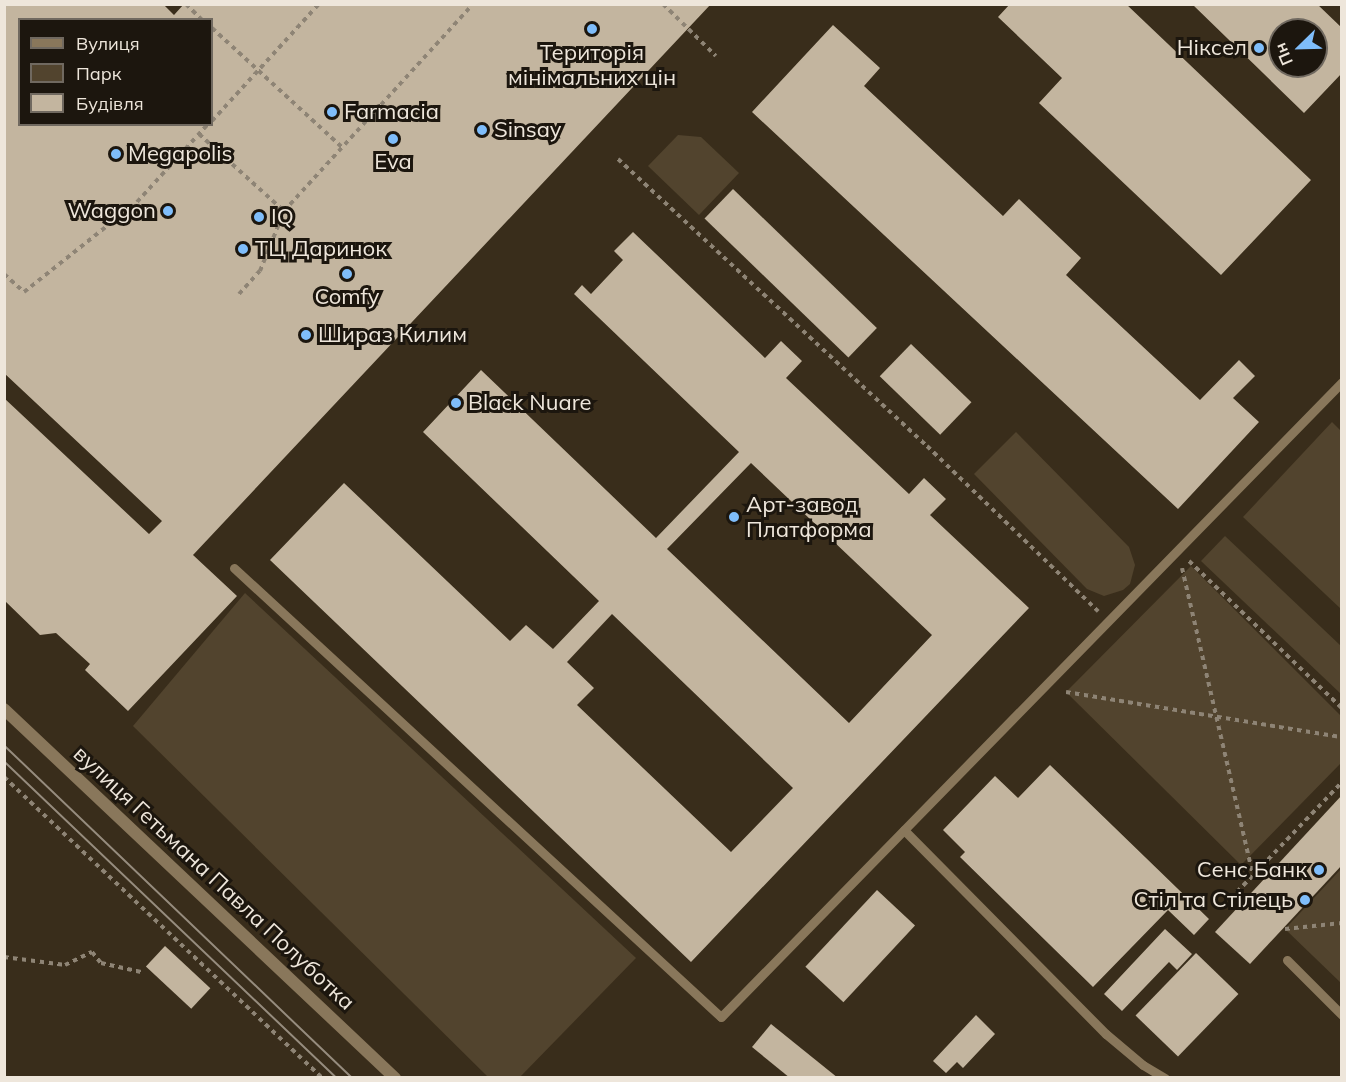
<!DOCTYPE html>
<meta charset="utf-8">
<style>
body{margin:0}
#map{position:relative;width:1346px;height:1082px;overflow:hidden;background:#392d1b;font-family:Mulish,sans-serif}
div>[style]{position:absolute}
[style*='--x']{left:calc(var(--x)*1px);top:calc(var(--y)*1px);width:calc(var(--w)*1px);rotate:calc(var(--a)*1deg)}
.green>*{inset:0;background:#52442e}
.building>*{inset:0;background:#c3b59f;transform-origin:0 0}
.path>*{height:4px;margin-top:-2px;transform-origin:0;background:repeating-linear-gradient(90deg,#8e8475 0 4.5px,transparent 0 9px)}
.service>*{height:9px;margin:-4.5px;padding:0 4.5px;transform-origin:4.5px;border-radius:4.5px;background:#89775b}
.tertiary>*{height:12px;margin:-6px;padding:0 6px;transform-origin:6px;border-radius:6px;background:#89775b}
.tram>*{height:1.5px;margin:-0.75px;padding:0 0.75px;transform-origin:0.75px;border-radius:0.75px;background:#968c7e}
.dots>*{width:16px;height:16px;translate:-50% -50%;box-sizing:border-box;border:3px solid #1c160e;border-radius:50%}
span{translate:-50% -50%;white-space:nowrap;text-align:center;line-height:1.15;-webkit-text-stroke:6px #1c160e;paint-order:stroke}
.poi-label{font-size:22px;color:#eee6db}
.right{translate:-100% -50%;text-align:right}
.left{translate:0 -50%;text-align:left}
.street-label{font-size:22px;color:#eee6db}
.frame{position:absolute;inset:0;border:6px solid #eee6db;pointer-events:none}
.legend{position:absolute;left:18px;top:18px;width:195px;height:108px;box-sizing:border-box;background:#1c160e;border:2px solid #706960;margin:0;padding:8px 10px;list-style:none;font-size:18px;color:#eee6db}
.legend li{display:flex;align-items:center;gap:12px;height:30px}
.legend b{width:30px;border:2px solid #706960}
.north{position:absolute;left:1268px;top:18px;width:60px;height:60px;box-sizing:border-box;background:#1c160e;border:2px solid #706960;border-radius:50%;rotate:247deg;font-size:16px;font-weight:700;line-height:24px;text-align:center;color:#eee6db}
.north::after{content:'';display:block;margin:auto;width:21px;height:27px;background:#7fbdfa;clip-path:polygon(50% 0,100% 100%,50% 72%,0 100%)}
</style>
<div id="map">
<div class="green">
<i style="clip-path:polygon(678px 135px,701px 137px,739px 173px,699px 215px,648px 166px)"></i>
<i style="clip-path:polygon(1332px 422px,1341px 431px,1341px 609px,1243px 517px)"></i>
<i style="clip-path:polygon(1016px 432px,1129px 547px,1135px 565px,1130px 584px,1123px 590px,1104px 596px,1087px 589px,974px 474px)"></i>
<i style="clip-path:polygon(1225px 536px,1341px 646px,1341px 694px,1201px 561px)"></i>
<i style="clip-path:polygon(1191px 566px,1341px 716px,1341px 763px,1241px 865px,1066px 692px)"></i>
<i style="clip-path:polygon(245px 593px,636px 958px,520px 1077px,488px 1077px,133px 726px)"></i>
<i style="clip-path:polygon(1341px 869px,1341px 983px,1285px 929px)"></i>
</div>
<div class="building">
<i style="clip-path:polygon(evenodd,4px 4px,163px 4px,174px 15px,184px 4px,711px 4px,193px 555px,237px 596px,128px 711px,85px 670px,90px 664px,56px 633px,40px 635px,4px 600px,4px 398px,149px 534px,162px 521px,4px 373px,4px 4px,20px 20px,212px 20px,212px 124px,20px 124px,20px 20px)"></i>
<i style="clip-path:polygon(1010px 4px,1126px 4px,1311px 180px,1221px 275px,1039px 103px,1062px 78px,998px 17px)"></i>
<i style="clip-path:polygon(evenodd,1192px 4px,1317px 4px,1342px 28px,1342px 73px,1304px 113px,1192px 4px,1280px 30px,1316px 30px,1316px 66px,1280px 66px,1280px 30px)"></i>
<i style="clip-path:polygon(833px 25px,880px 68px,864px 86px,1003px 216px,1019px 199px,1081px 258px,1066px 275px,1200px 400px,1239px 360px,1255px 376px,1233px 398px,1259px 422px,1178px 509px,752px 112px)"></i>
<i style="left:733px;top:189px;width:200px;height:41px;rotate:44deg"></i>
<i style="clip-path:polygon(evenodd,633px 232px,765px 358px,781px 341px,802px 361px,786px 378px,909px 494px,924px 478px,946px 499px,930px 515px,1029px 608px,691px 962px,270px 560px,344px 483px,510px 641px,526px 625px,553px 649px,599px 601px,423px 432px,481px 370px,656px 538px,739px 452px,574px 294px,582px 285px,591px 294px,623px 260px,614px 251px,633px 232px,751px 463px,932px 635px,849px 723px,667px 549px,751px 463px,633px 232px,612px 614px,793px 788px,731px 852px,577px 705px,594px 688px,567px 662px,612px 614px)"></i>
<i style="left:911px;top:344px;width:84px;height:45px;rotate:44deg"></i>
<i style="clip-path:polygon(1050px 765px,1209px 919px,1194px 935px,1168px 910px,1093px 987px,960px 857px,965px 852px,943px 830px,995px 776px,1018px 798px)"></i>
<i style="clip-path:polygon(1342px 795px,1342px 865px,1250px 964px,1215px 932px)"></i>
<i style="left:877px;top:890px;width:52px;height:105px;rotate:43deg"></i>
<i style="clip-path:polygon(1165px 929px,1192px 954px,1177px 970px,1169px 962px,1122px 1011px,1104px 994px)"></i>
<i style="left:165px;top:946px;width:62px;height:28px;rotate:43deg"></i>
<i style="left:1196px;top:953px;width:59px;height:87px;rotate:44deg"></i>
<i style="clip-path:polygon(976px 1015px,995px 1034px,963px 1068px,957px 1062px,946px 1073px,933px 1061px)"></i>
<i style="clip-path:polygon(771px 1024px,838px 1078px,790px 1078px,752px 1047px)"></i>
</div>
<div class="path">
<i style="--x:186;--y:4;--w:23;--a:45"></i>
<i style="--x:663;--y:4;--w:74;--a:44.5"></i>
<i style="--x:212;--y:28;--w:176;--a:42.5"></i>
<i style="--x:212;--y:121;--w:159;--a:-47.6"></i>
<i style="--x:199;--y:134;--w:115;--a:42.2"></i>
<i style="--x:284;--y:211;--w:280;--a:-47.6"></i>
<i style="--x:618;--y:159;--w:422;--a:42.9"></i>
<i style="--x:927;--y:446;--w:238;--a:44"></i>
<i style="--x:4;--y:274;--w:27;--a:42"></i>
<i style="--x:24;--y:292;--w:144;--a:-38.5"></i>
<i style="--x:137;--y:202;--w:105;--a:-47.7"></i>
<i style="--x:239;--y:294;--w:31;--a:-48"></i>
<i style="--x:260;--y:271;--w:65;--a:-68.2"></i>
<i style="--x:1189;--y:561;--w:212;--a:43.9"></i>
<i style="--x:1182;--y:568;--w:315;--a:77"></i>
<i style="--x:1066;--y:692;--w:280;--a:9.3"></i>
<i style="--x:4;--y:777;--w:438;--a:43.4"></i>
<i style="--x:1237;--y:892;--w:152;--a:-46.3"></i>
<i style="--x:1285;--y:929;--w:57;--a:-6"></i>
<i style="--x:4;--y:957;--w:62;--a:7.5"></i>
<i style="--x:65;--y:965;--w:30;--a:-26"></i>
<i style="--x:92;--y:952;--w:14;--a:51"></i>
<i style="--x:101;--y:963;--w:41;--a:12.7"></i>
</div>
<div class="service">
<i style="--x:234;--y:568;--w:662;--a:42.68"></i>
<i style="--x:721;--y:1017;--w:888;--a:-45.64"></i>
<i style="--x:904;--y:830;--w:287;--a:45.3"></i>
<i style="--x:1106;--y:1034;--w:48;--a:40"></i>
<i style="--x:1143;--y:1065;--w:26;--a:31"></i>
<i style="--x:1287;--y:960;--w:78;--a:45"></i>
</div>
<div class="tertiary">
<i style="--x:4;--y:709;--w:538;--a:43.34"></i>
</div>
<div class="tram">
<i style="--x:4;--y:745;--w:482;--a:43.7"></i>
<i style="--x:4;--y:761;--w:460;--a:43.6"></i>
</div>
<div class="dots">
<i style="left:592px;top:29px;background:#7fbdfa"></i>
<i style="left:1259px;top:48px;background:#7fbdfa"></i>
<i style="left:332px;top:112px;background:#7fbdfa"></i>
<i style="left:482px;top:130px;background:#7fbdfa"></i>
<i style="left:393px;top:139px;background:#7fbdfa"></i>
<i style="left:116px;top:154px;background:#7fbdfa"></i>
<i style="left:168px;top:211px;background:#7fbdfa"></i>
<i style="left:259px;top:217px;background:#7fbdfa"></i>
<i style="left:243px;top:249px;background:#7fbdfa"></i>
<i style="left:347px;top:274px;background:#7fbdfa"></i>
<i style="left:306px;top:335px;background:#7fbdfa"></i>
<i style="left:456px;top:403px;background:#7fbdfa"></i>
<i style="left:734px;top:517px;background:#7fbdfa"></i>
<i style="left:1319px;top:870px;background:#7fbdfa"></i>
<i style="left:1305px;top:900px;background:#7fbdfa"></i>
</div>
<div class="poi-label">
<span class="right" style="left:1247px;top:48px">Ніксел</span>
<span style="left:592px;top:65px">Територія<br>мінімальних цін</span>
<span class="left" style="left:344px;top:112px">Farmacia</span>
<span class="left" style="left:494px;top:130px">Sinsay</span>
<span class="left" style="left:128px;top:154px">Megapolis</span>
<span style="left:393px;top:162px">Eva</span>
<span class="right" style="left:156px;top:211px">Waggon</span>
<span class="left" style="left:271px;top:217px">IQ</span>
<span class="left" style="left:255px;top:249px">ТЦ Даринок</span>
<span style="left:347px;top:297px">Comfy</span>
<span class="left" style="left:318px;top:335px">Шираз Килим</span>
<span class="left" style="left:468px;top:403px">Black Nuare</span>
<span class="left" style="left:746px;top:517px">Арт-завод<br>Платформа</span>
<span class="right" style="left:1307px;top:870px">Сенс Банк</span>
<span class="right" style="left:1293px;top:900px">Стіл та Стілець</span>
</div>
<div class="street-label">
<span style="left:214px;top:878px;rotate:43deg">вулиця Гетьмана Павла Полуботка</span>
</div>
<div class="frame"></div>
<ul class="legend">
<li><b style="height:8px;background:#89775b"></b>Вулиця</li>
<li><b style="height:16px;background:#52442e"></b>Парк</li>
<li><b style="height:16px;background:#c3b59f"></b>Будівля</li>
</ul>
<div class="north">Пн</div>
</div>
